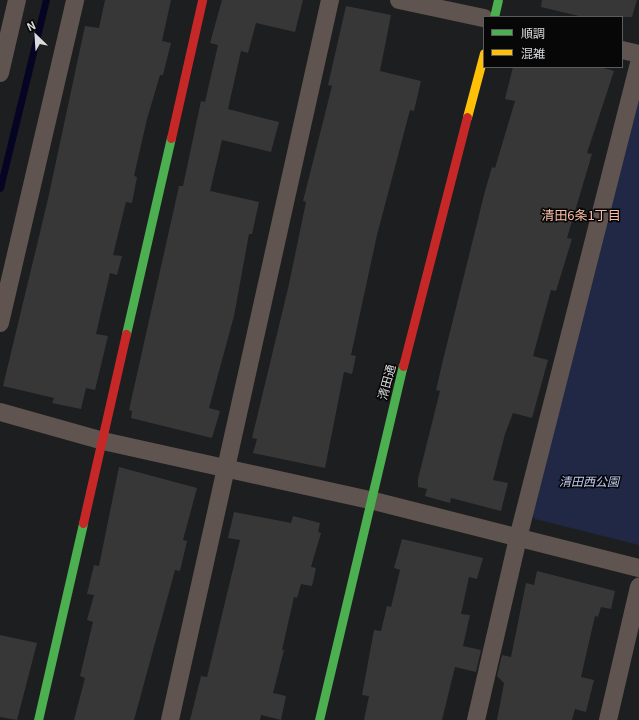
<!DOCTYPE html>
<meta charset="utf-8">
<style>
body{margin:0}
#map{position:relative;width:639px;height:720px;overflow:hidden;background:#1d1e1f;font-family:Georgia,"Noto Sans JP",serif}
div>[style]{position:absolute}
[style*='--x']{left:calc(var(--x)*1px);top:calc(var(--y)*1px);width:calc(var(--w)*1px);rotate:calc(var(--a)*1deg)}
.green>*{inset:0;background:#202846}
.stream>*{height:7px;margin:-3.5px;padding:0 3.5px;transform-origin:3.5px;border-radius:3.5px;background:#050523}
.building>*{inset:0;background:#373738}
.street>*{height:18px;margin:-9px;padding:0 9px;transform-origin:9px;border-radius:9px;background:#5f544f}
.fast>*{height:9px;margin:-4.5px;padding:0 4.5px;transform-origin:4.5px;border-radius:4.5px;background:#4caf50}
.slow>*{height:9px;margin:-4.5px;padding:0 4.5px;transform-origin:4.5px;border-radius:4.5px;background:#ffc107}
.jam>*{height:9px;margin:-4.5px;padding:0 4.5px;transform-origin:4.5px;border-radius:4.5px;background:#c62828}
span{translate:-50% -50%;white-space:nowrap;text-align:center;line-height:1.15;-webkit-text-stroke:3px #070708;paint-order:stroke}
.street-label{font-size:12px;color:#dadbdd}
.park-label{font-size:12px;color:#becaf3;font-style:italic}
.neighbourhood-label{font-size:13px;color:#fdbda8}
.legend{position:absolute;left:483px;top:16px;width:140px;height:52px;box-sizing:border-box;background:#070708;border:1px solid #5b5c5d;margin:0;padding:5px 7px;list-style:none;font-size:12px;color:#dadbdd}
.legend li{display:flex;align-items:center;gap:8px;height:20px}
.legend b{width:20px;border:1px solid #5b5c5d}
.north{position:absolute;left:16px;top:16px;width:40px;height:40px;-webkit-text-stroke:3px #070708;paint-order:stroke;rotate:335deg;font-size:11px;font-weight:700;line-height:16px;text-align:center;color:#dadbdd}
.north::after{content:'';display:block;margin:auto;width:14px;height:18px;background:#dadbdd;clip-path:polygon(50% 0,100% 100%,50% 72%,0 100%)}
</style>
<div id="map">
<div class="green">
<i style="clip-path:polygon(639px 88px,639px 545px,535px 519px,530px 511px)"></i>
</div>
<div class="stream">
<i style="--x:0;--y:188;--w:194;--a:-76.3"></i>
</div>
<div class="building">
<i style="clip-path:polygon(105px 0,171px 0,162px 41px,171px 43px,163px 75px,160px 75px,147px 119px,134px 176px,137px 177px,132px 203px,126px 202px,113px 255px,122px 256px,117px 275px,110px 273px,96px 334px,108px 336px,95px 390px,86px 388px,81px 409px,52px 403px,54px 398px,3px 386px,48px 199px,85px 26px,99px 28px)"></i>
<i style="clip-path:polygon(222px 0,303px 0,295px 32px,256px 23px,248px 53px,241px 51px,228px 109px,279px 122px,271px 152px,222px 140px,210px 191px,259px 202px,252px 234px,249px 234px,234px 316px,209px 408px,220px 411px,212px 438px,131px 418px,132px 411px,129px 410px,179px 186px,183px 186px,201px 101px,205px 102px,218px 45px,210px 43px)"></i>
<i style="clip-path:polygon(542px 0,637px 0,632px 17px,583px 17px,541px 7px)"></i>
<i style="clip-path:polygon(346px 6px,391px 15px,380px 71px,421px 81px,414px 111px,410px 110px,377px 235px,351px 355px,356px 356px,352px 374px,344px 372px,325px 468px,253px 453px,257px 439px,252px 438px,289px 284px,306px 202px,303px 201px,332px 86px,328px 85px)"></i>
<i style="clip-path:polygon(513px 67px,600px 67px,614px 71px,587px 153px,592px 154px,567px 238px,572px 239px,556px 291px,551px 290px,533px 356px,548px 360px,532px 418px,513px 413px,505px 434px,493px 480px,508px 483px,501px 511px,451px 498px,450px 503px,425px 496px,427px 489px,418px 487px,418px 479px,440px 391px,436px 390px,443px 360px,485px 191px,492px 167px,495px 168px,515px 101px,505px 99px)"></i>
<i style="clip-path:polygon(119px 467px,197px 488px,183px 540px,187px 541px,180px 571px,175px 570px,134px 720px,74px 720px,85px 678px,80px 676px,93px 622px,87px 620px,94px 595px,87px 594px,94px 565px,99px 566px)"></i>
<i style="clip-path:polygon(234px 512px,291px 523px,293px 516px,320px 523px,318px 532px,321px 533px,311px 567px,316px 568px,312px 586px,301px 584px,297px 598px,294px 597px,282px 650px,284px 650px,273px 693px,286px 696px,281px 720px,261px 715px,260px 720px,190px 720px,201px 676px,207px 677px,240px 540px,228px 538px)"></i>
<i style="clip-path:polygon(402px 539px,483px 558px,477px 579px,469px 577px,461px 614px,470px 615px,463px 646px,481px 650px,476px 672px,455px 667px,442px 720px,364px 720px,369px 696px,362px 695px,374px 630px,381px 631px,387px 606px,391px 607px,400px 570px,394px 568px)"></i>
<i style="clip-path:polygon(537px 571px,615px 591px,611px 609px,601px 607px,598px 617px,595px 616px,581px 677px,594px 680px,586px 712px,575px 709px,572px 720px,497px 720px,504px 683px,497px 676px,502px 655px,511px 657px,526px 583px,534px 585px)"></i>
<i style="clip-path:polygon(0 635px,37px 643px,17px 720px,0 717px)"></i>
</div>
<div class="street">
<i style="--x:399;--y:0;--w:87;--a:12"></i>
<i style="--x:622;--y:50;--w:17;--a:13"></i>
<i style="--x:0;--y:73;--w:75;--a:-76.9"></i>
<i style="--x:0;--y:323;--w:332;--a:-76.9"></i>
<i style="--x:0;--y:412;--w:107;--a:15.7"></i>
<i style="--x:103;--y:441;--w:273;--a:12.5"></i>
<i style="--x:370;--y:500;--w:277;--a:14.2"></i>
<i style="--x:170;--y:720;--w:738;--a:-77.47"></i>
<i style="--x:476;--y:720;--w:187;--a:-77"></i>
<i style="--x:518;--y:538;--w:490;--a:-75.7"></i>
<i style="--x:608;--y:720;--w:137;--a:-76.9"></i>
</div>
<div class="fast">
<i style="--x:494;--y:17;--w:17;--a:-77"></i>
<i style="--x:126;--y:334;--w:201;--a:-77.1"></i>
<i style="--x:38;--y:720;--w:202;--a:-77.1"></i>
<i style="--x:319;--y:720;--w:364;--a:-76.7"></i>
</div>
<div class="slow">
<i style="--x:467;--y:117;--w:66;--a:-75.1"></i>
</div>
<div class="jam">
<i style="--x:171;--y:138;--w:141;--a:-77.3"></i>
<i style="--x:403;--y:366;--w:257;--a:-75.6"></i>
<i style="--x:83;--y:523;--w:194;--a:-77.2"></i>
</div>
<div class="street-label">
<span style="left:386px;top:382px;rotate:-75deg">清田通</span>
</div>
<div class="park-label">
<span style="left:589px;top:481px">清田西公園</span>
</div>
<div class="neighbourhood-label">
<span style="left:581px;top:215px">清田6条1丁目</span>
</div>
<ul class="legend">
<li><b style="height:5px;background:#4caf50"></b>順調</li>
<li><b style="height:5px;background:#ffc107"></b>混雑</li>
</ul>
<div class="north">N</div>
</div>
